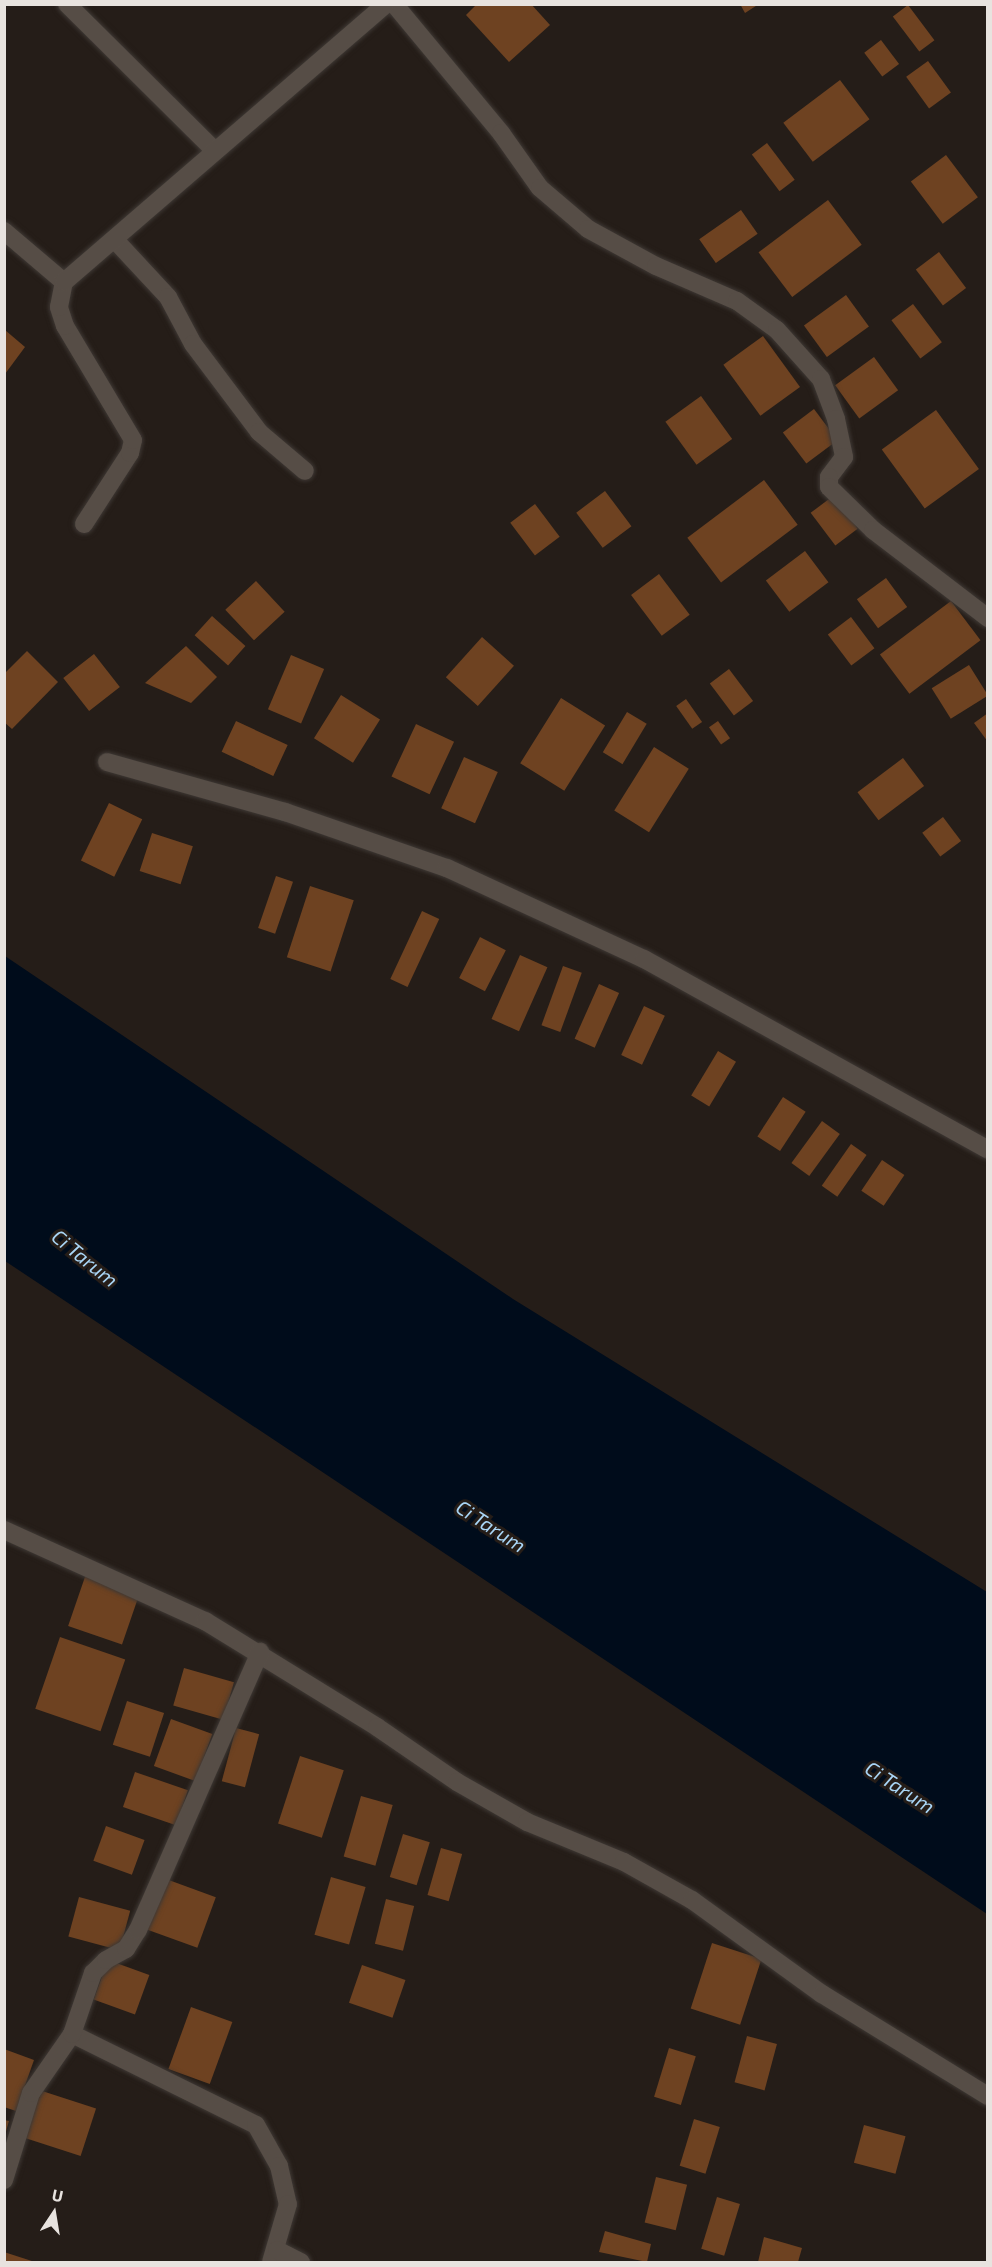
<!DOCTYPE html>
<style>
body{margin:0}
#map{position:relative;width:992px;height:2267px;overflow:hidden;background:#251d18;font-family:"Exo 2",sans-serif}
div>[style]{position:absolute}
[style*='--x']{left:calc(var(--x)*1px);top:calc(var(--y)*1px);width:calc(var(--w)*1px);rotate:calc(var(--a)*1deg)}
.water>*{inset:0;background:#000c1b}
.building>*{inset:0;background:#6e4221;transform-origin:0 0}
.roads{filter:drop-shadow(0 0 2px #3e3834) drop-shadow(0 0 2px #3e3834)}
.lane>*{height:18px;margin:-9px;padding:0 9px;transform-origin:9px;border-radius:9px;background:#564d46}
.street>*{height:18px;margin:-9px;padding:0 9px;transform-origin:9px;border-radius:9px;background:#564d46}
span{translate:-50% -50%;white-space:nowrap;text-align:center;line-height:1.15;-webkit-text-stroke:6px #251d18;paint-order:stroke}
.water-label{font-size:20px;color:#a9d5f5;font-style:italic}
.frame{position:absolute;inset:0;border:6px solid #e8e3df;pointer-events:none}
.north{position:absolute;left:24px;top:2183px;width:60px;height:60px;-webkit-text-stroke:4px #251d18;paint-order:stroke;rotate:12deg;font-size:16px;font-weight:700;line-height:24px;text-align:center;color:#e8e3df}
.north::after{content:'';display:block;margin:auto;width:21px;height:27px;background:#e8e3df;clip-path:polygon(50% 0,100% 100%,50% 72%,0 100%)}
</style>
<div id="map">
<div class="water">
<i style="clip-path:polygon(5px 956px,513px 1299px,987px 1592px,987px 1914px,5px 1261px)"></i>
</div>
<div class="building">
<i style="clip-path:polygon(477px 4px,531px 4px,550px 25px,509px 62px,466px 15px)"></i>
<i style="clip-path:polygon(740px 4px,759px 4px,745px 13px)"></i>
<i style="left:908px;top:5px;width:44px;height:19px;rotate:53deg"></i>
<i style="left:881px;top:40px;width:30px;height:21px;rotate:53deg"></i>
<i style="left:928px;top:61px;width:39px;height:27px;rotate:54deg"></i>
<i style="left:840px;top:80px;width:49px;height:71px;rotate:53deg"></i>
<i style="left:767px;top:143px;width:46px;height:19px;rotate:53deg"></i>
<i style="left:946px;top:155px;width:53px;height:44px;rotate:53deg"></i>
<i style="left:828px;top:200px;width:56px;height:87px;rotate:53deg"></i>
<i style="left:741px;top:210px;width:29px;height:51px;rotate:55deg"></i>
<i style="left:939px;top:252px;width:45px;height:29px;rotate:53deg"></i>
<i style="left:846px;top:295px;width:39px;height:52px;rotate:54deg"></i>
<i style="left:913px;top:304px;width:48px;height:27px;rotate:53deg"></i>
<i style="clip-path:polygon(5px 330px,25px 347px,5px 374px)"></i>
<i style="left:763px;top:336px;width:63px;height:49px;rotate:54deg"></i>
<i style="left:874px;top:357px;width:41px;height:48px;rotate:54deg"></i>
<i style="left:701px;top:396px;width:53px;height:44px;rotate:54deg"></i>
<i style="left:814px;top:409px;width:39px;height:39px;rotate:53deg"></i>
<i style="left:936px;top:410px;width:73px;height:67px;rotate:54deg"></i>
<i style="left:764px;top:480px;width:56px;height:96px;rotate:53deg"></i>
<i style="left:605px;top:491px;width:44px;height:36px;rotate:53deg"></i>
<i style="left:833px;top:496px;width:41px;height:28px;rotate:53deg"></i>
<i style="left:535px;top:504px;width:41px;height:31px;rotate:53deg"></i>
<i style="left:805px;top:551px;width:39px;height:49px;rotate:53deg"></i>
<i style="left:659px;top:574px;width:51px;height:35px;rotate:53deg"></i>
<i style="left:886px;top:578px;width:36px;height:36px;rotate:54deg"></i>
<i style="left:256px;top:581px;width:42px;height:42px;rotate:47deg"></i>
<i style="left:951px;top:601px;width:49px;height:89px;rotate:53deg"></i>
<i style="left:212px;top:616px;width:45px;height:26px;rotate:42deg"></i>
<i style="left:851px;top:617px;width:39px;height:29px;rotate:53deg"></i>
<i style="left:482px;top:637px;width:43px;height:54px;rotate:42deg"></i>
<i style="clip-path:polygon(186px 646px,217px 677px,191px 703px,145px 683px)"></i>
<i style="clip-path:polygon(27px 651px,58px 682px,12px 729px,4px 722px,4px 674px)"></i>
<i style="left:94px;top:654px;width:42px;height:39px;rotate:52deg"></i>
<i style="left:291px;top:655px;width:36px;height:59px;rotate:23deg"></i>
<i style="left:969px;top:665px;width:36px;height:44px;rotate:58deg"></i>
<i style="left:729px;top:669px;width:40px;height:24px;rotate:53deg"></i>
<i style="left:341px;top:695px;width:46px;height:51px;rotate:32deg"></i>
<i style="left:561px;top:698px;width:52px;height:77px;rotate:32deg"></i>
<i style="left:686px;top:699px;width:28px;height:12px;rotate:55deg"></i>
<i style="left:627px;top:712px;width:23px;height:47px;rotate:31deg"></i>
<i style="clip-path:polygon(988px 713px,988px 742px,974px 723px)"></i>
<i style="left:236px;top:721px;width:57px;height:34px;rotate:25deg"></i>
<i style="left:718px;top:721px;width:21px;height:11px;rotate:55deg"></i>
<i style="left:416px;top:724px;width:42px;height:58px;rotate:25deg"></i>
<i style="left:654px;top:747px;width:41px;height:75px;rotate:32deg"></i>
<i style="left:464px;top:757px;width:37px;height:56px;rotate:24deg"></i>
<i style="left:903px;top:758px;width:35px;height:57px;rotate:53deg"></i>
<i style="left:109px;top:803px;width:37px;height:64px;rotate:26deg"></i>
<i style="left:943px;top:817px;width:30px;height:26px;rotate:53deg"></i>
<i style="left:152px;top:833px;width:43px;height:40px;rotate:18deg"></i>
<i style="left:276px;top:876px;width:18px;height:55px;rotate:19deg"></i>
<i style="left:310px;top:886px;width:46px;height:75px;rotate:18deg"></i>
<i style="left:422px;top:911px;width:19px;height:75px;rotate:25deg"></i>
<i style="left:480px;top:937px;width:29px;height:46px;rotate:27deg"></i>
<i style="left:520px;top:955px;width:30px;height:70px;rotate:24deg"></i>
<i style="left:563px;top:966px;width:20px;height:63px;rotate:20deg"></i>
<i style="left:599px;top:984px;width:22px;height:60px;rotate:24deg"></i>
<i style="left:644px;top:1006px;width:23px;height:54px;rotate:25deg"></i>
<i style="left:718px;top:1051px;width:21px;height:52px;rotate:31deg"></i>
<i style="left:783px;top:1097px;width:27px;height:47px;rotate:33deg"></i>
<i style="left:822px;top:1121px;width:22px;height:52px;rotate:36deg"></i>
<i style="left:851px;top:1144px;width:19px;height:51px;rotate:35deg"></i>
<i style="left:882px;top:1160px;width:27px;height:37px;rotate:34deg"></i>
<i style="left:86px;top:1574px;width:57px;height:55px;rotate:19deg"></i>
<i style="left:60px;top:1637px;width:69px;height:76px;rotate:19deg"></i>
<i style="left:184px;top:1668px;width:52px;height:39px;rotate:16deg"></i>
<i style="left:127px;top:1701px;width:39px;height:46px;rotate:18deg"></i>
<i style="left:171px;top:1719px;width:44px;height:50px;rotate:20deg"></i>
<i style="left:236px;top:1728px;width:24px;height:55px;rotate:15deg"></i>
<i style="left:300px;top:1756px;width:46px;height:71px;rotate:18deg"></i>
<i style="left:135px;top:1772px;width:56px;height:37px;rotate:19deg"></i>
<i style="left:361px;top:1796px;width:33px;height:63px;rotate:16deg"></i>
<i style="left:106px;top:1826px;width:41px;height:37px;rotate:20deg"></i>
<i style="left:403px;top:1834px;width:28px;height:45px;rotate:17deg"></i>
<i style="left:441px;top:1848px;width:22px;height:49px;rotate:16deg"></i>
<i style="left:331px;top:1877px;width:36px;height:60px;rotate:16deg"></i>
<i style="left:166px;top:1879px;width:53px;height:54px;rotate:20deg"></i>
<i style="left:79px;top:1897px;width:53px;height:41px;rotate:15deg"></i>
<i style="left:386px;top:1899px;width:29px;height:46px;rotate:14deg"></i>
<i style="left:712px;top:1943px;width:52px;height:69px;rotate:18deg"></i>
<i style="left:108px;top:1960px;width:44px;height:42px;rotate:20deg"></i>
<i style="left:362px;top:1965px;width:46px;height:40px;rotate:19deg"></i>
<i style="left:191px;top:2007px;width:44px;height:66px;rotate:20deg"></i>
<i style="left:747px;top:2036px;width:31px;height:48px;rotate:15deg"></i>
<i style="left:669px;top:2048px;width:28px;height:51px;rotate:17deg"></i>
<i style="clip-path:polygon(4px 2049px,34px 2060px,16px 2111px,4px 2107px)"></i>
<i style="left:39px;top:2090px;width:60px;height:50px;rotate:18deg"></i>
<i style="left:694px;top:2119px;width:27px;height:49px;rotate:17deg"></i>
<i style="clip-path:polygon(4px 2120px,9px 2121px,5px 2135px,4px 2135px)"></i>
<i style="left:864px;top:2125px;width:43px;height:39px;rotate:15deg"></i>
<i style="left:656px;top:2177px;width:32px;height:47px;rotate:14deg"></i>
<i style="left:717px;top:2197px;width:24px;height:54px;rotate:17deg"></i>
<i style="clip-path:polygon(605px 2231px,651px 2244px,647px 2262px,599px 2252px)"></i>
<i style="clip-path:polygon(764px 2237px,802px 2248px,798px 2262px,758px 2262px)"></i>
<i style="clip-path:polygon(4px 2252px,35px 2262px,4px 2262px)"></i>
</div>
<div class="roads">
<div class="lane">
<i style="--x:115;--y:240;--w:78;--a:47.1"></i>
<i style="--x:168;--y:297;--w:53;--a:62"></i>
<i style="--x:193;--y:344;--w:110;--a:53.1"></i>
<i style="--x:259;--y:432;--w:60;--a:40.3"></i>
</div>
<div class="street">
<i style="--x:67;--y:4;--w:207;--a:44.8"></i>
<i style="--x:394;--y:4;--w:168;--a:50.3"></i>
<i style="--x:501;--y:133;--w:67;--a:54.7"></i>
<i style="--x:540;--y:188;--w:63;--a:40.5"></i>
<i style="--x:588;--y:229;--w:77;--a:28.6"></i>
<i style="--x:656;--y:266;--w:88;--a:23.4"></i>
<i style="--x:737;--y:301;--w:49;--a:35.9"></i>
<i style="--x:777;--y:330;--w:66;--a:48.1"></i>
<i style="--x:821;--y:379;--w:43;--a:69.4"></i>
<i style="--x:836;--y:419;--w:39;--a:78"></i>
<i style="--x:844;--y:457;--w:25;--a:127"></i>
<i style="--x:829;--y:477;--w:10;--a:90"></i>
<i style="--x:829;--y:487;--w:62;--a:44.3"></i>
<i style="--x:873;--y:530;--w:145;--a:37.4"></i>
<i style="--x:4;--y:231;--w:79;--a:40.4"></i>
<i style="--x:84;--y:524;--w:85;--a:-57.1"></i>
<i style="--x:130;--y:453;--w:13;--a:-77"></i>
<i style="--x:133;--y:440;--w:133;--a:-120.8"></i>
<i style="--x:65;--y:326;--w:20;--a:-108"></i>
<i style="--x:59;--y:307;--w:25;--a:-79"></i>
<i style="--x:64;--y:282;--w:425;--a:-40.8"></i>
<i style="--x:107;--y:762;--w:185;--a:15.7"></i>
<i style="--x:285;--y:812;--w:171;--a:19.1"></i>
<i style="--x:447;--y:868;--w:217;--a:24.8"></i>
<i style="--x:644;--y:959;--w:393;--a:29"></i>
<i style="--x:4;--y:1530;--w:221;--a:24.4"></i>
<i style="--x:205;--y:1621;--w:202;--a:31.6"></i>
<i style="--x:377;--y:1727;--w:97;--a:34.5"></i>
<i style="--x:457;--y:1782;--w:81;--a:29.7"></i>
<i style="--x:527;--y:1822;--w:105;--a:22.4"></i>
<i style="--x:624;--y:1862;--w:78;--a:29.2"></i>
<i style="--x:692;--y:1900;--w:160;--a:35.9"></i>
<i style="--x:822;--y:1994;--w:195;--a:31.6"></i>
<i style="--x:72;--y:2034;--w:205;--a:26.3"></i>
<i style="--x:256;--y:2125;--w:47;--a:60.7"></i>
<i style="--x:279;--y:2166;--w:39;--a:77"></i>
<i style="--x:288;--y:2204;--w:60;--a:106.3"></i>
<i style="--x:4;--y:2180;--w:91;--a:-72.8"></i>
<i style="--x:31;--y:2093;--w:72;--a:-55.2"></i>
<i style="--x:72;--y:2034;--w:65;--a:-71"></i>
<i style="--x:93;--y:1973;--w:18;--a:-45"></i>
<i style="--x:106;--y:1960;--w:23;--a:-29"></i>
<i style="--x:126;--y:1949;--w:22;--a:-58"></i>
<i style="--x:138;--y:1930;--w:304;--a:-66.3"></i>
<i style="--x:277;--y:2250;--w:27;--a:27"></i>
</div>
</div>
<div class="water-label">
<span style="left:85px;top:1258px;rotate:39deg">Ci Tarum</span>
<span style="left:491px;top:1526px;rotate:33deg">Ci Tarum</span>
<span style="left:900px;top:1787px;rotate:33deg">Ci Tarum</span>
</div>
<div class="frame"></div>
<div class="north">U</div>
</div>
